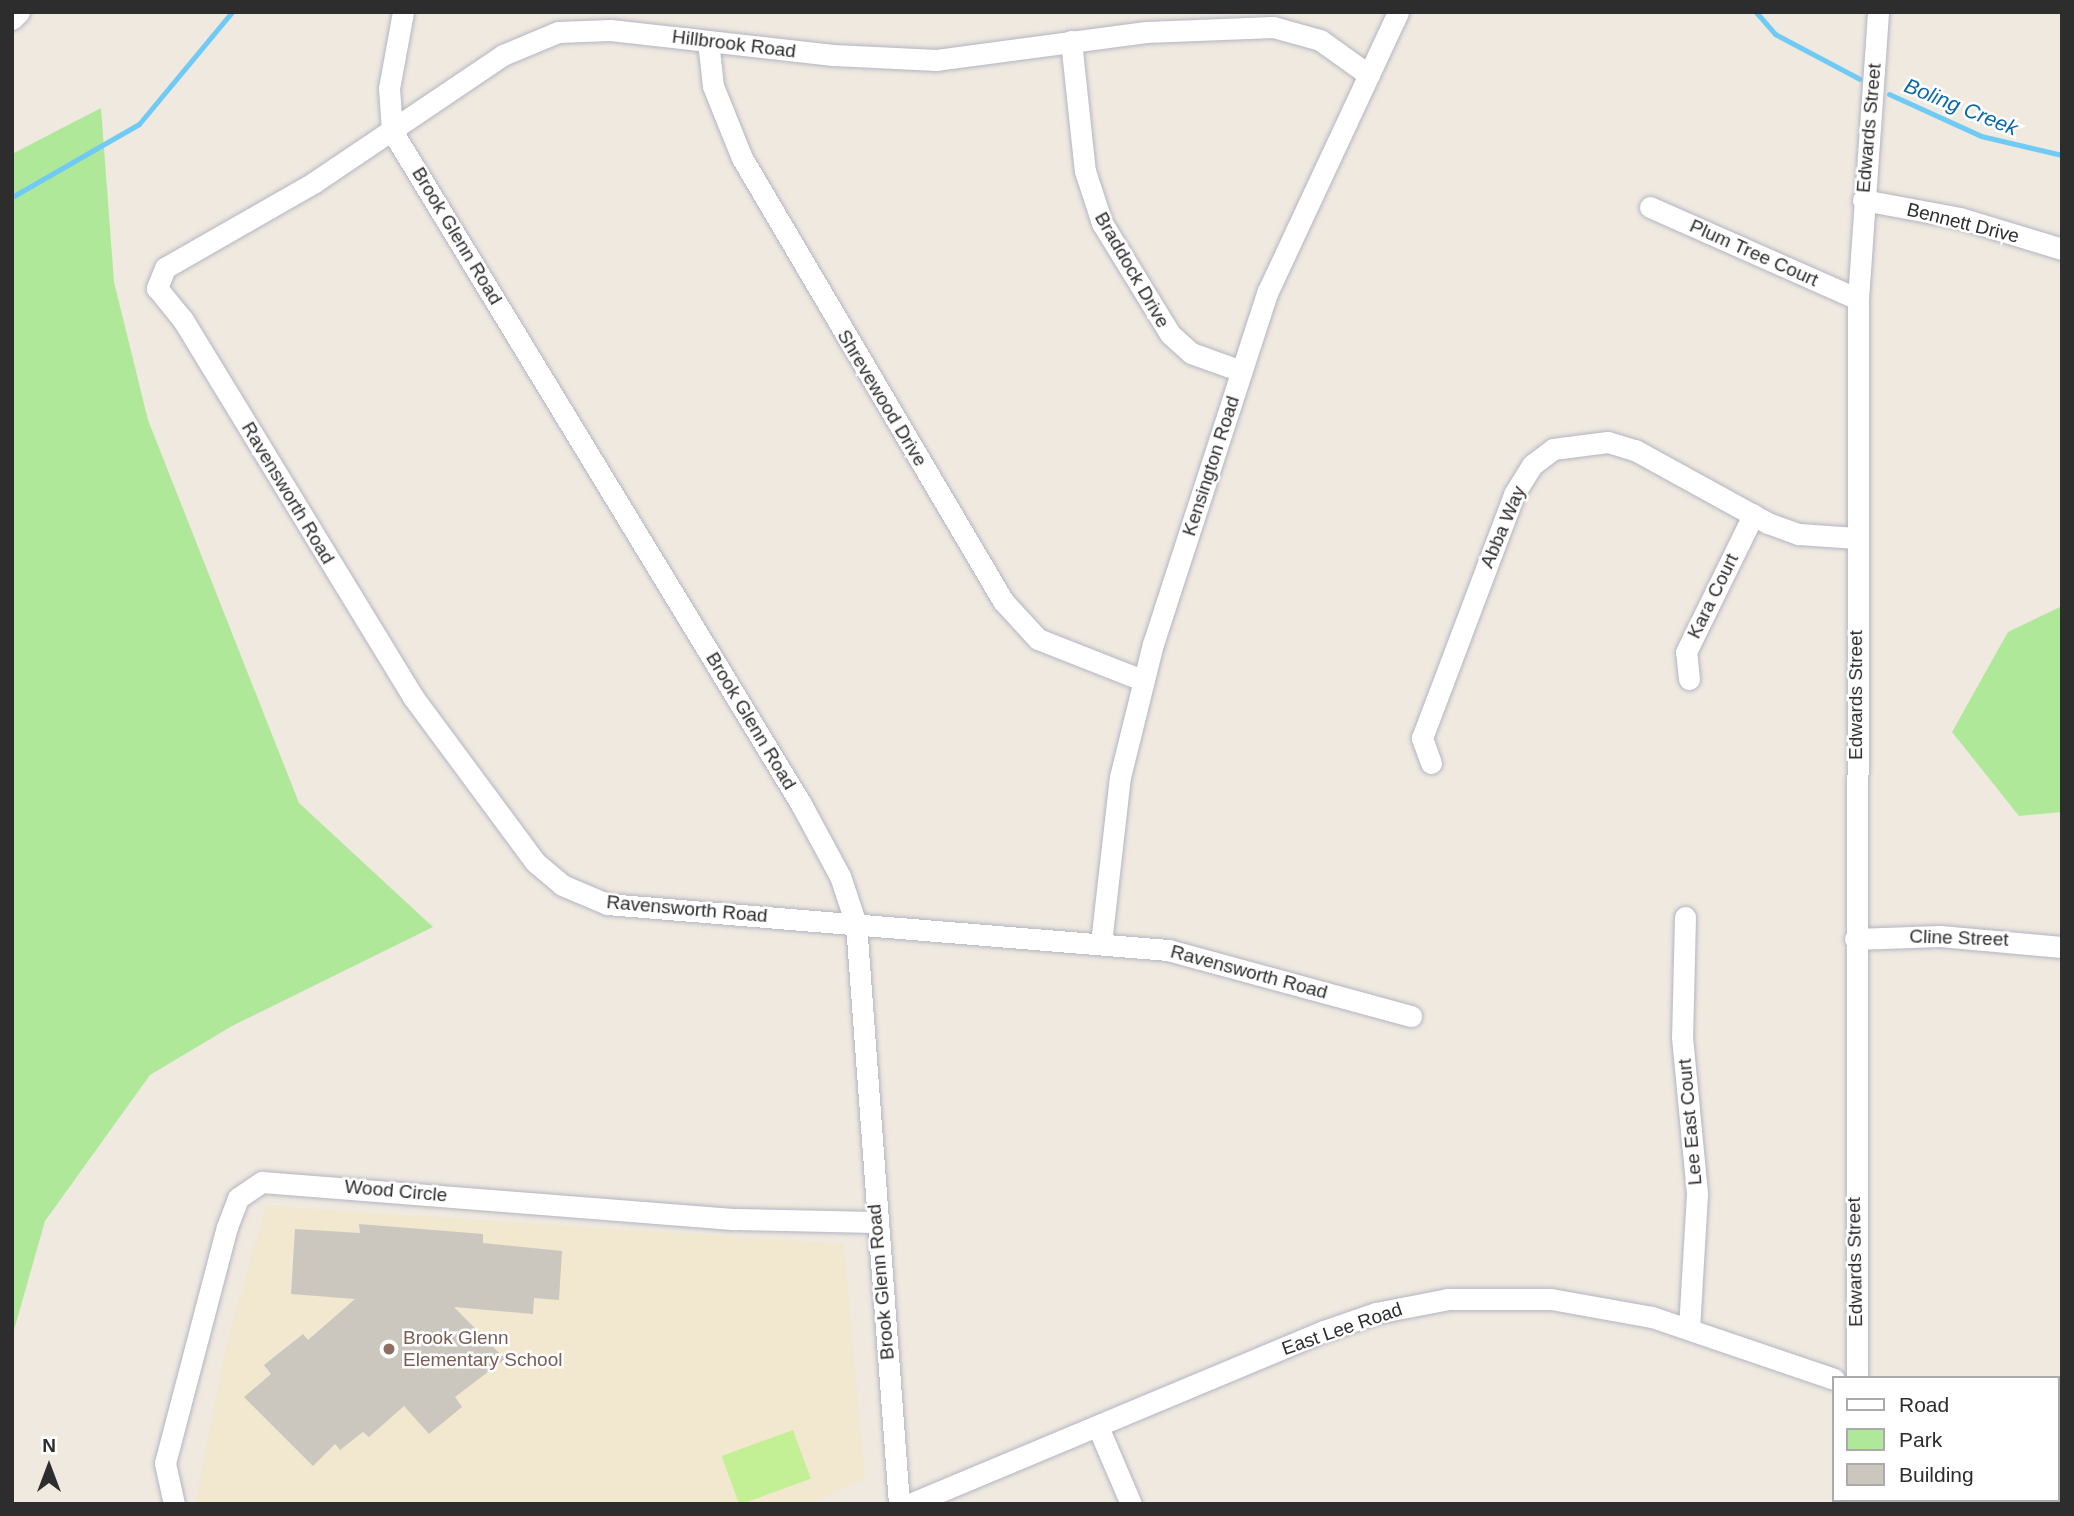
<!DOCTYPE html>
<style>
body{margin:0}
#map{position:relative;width:2074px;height:1516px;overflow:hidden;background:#efe9e0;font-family:Arial,sans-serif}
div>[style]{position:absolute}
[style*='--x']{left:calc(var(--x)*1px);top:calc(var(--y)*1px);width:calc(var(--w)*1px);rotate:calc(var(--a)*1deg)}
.education>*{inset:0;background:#f1e8cf}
.green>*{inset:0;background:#b0e89a}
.pitch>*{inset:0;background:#c4f095;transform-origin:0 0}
.stream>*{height:5px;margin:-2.5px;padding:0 2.5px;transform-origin:2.5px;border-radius:2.5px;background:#6fcaf5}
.building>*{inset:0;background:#cbc7be}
.roads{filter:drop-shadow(0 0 2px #b3b5c1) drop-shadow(0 0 2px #b3b5c1)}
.minor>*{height:21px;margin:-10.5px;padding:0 10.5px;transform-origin:10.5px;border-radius:10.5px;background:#fff}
.dots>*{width:19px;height:19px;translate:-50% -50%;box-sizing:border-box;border:4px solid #fff;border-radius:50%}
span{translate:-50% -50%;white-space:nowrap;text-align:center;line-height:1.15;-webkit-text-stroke:5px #fff;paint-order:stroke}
.street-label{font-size:19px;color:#2d2d2d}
.education-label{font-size:19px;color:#785e54}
.left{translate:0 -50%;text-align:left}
.water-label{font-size:21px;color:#0667a9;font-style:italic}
.frame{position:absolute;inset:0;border:14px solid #2d2d2d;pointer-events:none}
.legend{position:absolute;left:1832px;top:1376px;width:228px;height:126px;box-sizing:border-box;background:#fff;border:2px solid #ababab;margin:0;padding:9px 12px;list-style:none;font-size:21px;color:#2d2d2d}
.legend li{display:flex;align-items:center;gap:14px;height:35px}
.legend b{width:35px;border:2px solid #ababab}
.north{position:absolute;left:14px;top:1432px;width:70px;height:70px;-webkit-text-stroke:5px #fff;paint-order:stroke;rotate:0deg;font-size:19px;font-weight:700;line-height:28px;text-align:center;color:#2d2d2d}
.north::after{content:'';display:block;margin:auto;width:24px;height:32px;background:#2d2d2d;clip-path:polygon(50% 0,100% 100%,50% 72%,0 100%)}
</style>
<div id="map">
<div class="education">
<i style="clip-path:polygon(266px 1206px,844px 1244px,865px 1479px,810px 1504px,202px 1504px,196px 1500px,227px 1341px)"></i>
</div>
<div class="green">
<i style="clip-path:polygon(101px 108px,114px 282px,148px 420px,299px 803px,433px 927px,232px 1026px,150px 1075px,45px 1221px,12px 1337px,12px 154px)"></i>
<i style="clip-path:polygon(2062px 606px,2062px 812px,2019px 816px,1952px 732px,2008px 632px)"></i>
</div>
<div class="pitch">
<i style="left:793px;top:1430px;width:52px;height:76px;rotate:70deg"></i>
</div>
<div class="stream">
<i style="--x:1756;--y:12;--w:29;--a:49"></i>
<i style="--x:1775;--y:34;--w:96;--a:27.9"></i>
<i style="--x:1889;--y:94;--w:101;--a:24.5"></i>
<i style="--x:1981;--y:136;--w:83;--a:13.2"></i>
<i style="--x:12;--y:197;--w:146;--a:-29.9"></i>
<i style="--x:139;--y:124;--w:146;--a:-50.3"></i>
</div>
<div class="building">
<i style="clip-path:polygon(359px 1224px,483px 1234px,483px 1243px,562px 1251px,559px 1300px,534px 1298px,533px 1314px,454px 1307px,505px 1359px,455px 1397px,462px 1407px,429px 1434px,404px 1406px,369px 1437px,363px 1432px,340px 1450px,335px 1444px,313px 1466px,244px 1397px,271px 1374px,264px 1365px,303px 1334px,308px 1340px,355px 1299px,291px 1294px,295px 1229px,360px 1233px)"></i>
</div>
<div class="roads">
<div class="minor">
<i style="--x:403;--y:12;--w:77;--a:100.4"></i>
<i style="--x:389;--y:88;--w:43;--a:86"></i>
<i style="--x:392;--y:131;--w:788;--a:58.71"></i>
<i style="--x:801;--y:804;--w:82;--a:61.6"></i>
<i style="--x:840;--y:876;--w:51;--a:71.6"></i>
<i style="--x:856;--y:924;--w:582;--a:85.76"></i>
<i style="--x:12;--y:19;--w:10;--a:-45"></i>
<i style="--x:708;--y:41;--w:45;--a:83.7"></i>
<i style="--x:713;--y:86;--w:78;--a:68.1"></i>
<i style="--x:742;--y:158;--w:514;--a:59.49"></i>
<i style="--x:1003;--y:601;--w:52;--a:47.4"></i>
<i style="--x:1038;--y:639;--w:112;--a:21.5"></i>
<i style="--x:1071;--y:41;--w:131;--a:83.9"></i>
<i style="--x:1085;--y:171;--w:55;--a:71.9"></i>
<i style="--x:1102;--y:223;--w:130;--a:58.5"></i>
<i style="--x:1170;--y:334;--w:28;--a:42"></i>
<i style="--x:1191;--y:353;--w:53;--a:19.8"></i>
<i style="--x:1369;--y:75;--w:60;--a:-144.5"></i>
<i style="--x:1320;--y:40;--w:49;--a:-164.5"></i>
<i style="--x:1273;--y:27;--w:127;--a:177.7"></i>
<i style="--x:1146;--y:32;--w:211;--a:172.4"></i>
<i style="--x:937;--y:60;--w:104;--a:-177.2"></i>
<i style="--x:833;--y:55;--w:224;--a:-173.6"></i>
<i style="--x:610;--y:30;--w:52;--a:177.8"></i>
<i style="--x:558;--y:32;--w:60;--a:157.3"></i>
<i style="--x:503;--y:55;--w:227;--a:146"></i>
<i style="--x:315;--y:182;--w:173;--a:150.2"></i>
<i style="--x:165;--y:268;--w:22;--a:112"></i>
<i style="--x:157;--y:288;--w:41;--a:50.9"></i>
<i style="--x:183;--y:320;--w:442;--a:58.6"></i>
<i style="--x:413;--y:697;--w:205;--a:53.5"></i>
<i style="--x:535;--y:862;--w:35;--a:40"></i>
<i style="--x:562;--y:885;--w:49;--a:22.9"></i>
<i style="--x:607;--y:904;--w:563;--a:4.69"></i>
<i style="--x:1168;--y:950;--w:252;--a:15.2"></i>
<i style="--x:1863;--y:200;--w:99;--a:10.5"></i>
<i style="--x:1960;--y:218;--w:107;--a:16.9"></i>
<i style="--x:1650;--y:207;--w:227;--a:23.9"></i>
<i style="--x:1689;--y:679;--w:27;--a:-96"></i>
<i style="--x:1686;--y:652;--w:153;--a:-63.9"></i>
<i style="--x:1431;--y:763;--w:27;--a:-110"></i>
<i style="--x:1422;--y:738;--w:261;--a:-69.3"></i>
<i style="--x:1514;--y:494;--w:34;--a:-58"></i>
<i style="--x:1532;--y:465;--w:26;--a:-37"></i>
<i style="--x:1553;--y:449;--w:55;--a:-7.3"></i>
<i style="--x:1608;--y:442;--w:28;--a:17"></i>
<i style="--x:1635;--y:450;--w:152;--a:28.8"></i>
<i style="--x:1768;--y:523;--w:33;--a:20"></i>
<i style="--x:1799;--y:534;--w:57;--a:4"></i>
<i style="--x:1685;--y:917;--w:120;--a:91.4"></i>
<i style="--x:1682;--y:1037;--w:158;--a:84.5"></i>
<i style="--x:1697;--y:1194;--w:133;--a:93.4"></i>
<i style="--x:1855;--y:939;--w:85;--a:-2"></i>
<i style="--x:1940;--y:936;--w:122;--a:5.2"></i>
<i style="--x:1101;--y:943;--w:167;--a:-83.5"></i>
<i style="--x:1120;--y:777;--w:137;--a:-76.1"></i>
<i style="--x:1153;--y:644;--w:371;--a:-72"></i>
<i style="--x:1268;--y:291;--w:308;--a:-65"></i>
<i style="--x:1857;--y:1378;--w:1079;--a:-89.95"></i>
<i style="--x:1858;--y:299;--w:288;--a:-86"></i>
<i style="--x:1098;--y:1427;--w:84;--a:66.8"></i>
<i style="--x:2058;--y:1461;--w:4;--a:14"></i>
<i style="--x:174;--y:1504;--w:42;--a:-102.4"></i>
<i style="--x:165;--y:1463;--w:244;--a:-75.3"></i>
<i style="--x:227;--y:1227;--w:31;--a:-69"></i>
<i style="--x:238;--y:1198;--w:29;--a:-34"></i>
<i style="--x:262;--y:1182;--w:475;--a:4.5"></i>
<i style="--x:736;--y:1219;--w:139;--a:1.2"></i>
<i style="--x:910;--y:1504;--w:449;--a:-22.7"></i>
<i style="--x:1324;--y:1331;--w:55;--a:-19.1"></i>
<i style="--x:1376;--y:1313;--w:73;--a:-11"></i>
<i style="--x:1448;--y:1299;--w:103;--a:0"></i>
<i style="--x:1551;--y:1299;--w:103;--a:10.1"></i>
<i style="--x:1652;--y:1317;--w:192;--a:18.8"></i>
</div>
</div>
<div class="dots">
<i style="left:389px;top:1349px;background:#8d6e63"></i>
</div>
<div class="street-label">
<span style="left:734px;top:44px;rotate:7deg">Hillbrook Road</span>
<span style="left:1869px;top:128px;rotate:-85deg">Edwards Street</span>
<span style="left:1963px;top:223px;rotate:14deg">Bennett Drive</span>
<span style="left:457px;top:236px;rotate:59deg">Brook Glenn Road</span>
<span style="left:1754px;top:253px;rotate:24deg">Plum Tree Court</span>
<span style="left:1132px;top:270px;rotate:60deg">Braddock Drive</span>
<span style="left:882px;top:398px;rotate:59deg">Shrevewood Drive</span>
<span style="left:1211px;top:466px;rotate:-72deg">Kensington Road</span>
<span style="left:288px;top:493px;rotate:59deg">Ravensworth Road</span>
<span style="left:1503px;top:527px;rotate:-67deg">Abba Way</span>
<span style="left:1713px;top:596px;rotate:-64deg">Kara Court</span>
<span style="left:1856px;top:695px;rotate:-90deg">Edwards Street</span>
<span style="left:751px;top:721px;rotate:59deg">Brook Glenn Road</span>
<span style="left:687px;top:909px;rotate:5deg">Ravensworth Road</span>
<span style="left:1959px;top:938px;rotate:2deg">Cline Street</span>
<span style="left:1249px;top:972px;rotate:15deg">Ravensworth Road</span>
<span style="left:1690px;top:1122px;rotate:-95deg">Lee East Court</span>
<span style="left:396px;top:1191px;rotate:5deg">Wood Circle</span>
<span style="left:1855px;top:1262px;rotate:-91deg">Edwards Street</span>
<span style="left:881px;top:1282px;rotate:-95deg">Brook Glenn Road</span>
<span style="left:1342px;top:1329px;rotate:-19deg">East Lee Road</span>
</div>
<div class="education-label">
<span class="left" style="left:403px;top:1349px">Brook Glenn<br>Elementary School</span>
</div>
<div class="water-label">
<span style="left:1961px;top:107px;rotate:22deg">Boling Creek</span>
</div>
<div class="frame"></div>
<ul class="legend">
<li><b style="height:9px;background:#fff"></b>Road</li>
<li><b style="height:19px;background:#b0e89a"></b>Park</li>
<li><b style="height:19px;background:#cbc7be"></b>Building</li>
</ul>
<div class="north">N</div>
</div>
